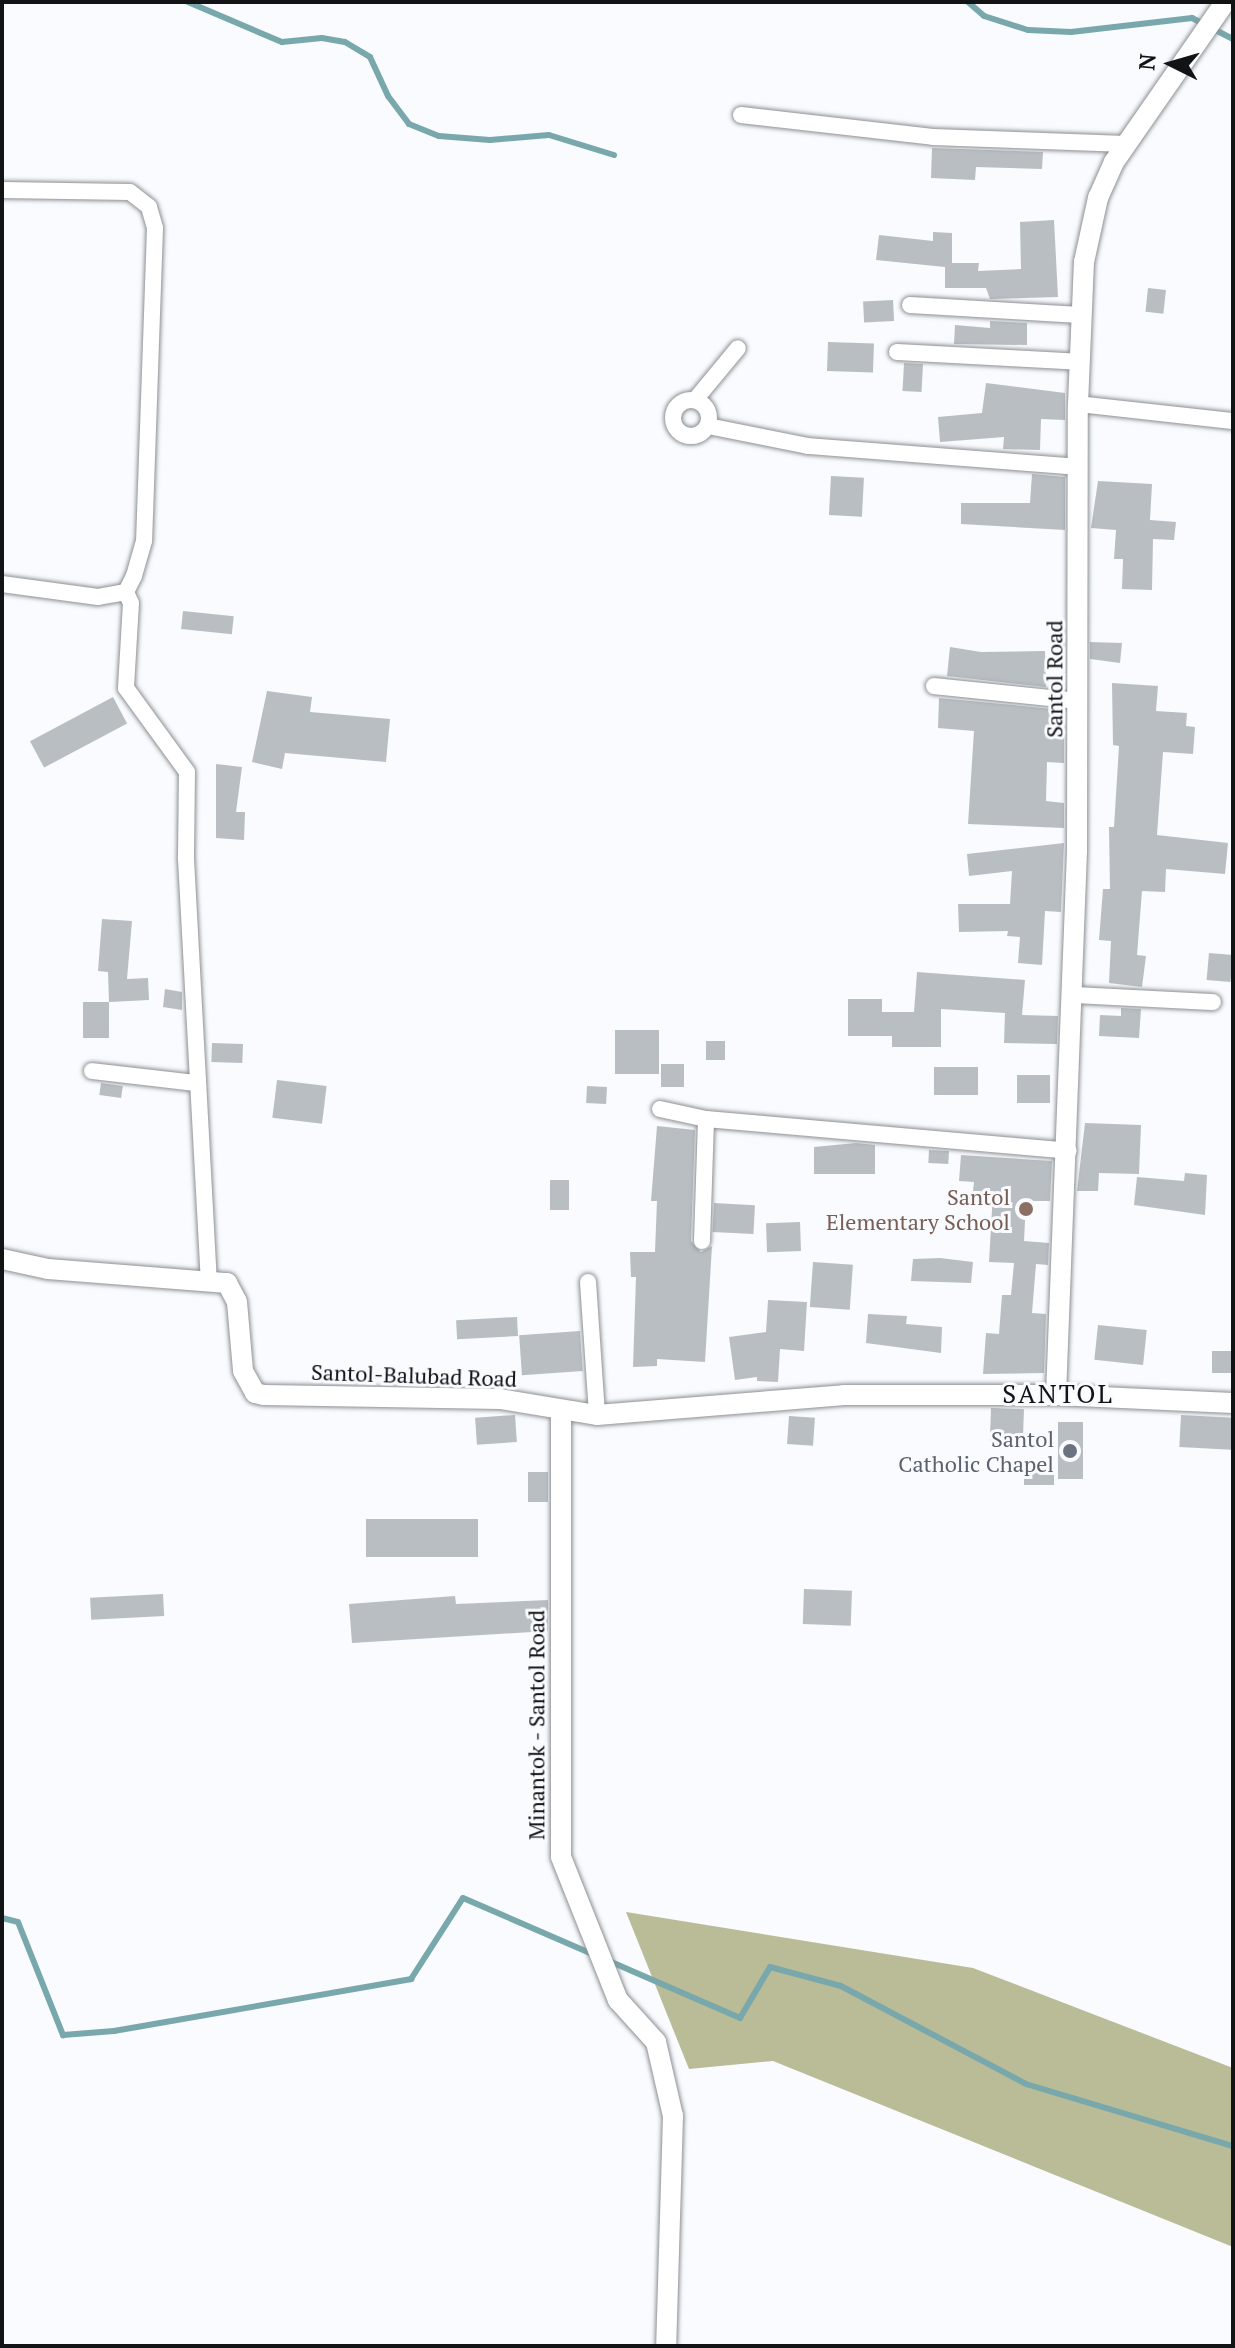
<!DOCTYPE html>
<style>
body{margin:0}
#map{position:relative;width:1235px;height:2348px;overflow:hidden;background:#f9fbfe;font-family:"PT Serif",serif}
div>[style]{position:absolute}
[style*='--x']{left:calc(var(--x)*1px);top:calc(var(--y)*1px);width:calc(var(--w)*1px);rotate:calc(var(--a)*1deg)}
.forest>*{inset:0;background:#b9bc96}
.stream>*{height:6px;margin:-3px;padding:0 3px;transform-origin:3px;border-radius:3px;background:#78a8ac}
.building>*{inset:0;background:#b9bec3;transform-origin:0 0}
.roads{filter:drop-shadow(0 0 2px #8b9094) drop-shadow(0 0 2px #8b9094)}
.minor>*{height:16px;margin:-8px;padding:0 8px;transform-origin:8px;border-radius:8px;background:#fff}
.minor>.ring{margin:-8px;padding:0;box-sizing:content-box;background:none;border:16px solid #fff;border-radius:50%}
.tertiary>*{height:20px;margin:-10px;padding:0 10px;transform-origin:10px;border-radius:10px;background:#fff}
.dots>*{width:22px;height:22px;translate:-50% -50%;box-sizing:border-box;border:4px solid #f9fbfe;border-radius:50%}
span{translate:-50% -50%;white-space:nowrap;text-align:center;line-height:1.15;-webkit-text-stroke:6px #f9fbfe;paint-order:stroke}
.street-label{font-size:22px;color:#111315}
.education-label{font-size:22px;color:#785e54}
.right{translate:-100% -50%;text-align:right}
.worship-label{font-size:22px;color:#5b616d}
.quarter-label{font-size:26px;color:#111315;letter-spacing:2px}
.frame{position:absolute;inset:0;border:4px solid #111315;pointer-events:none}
.north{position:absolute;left:1131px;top:24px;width:80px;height:80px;-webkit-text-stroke:6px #f9fbfe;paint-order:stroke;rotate:275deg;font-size:22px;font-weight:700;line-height:32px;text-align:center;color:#111315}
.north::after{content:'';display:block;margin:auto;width:28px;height:36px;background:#111315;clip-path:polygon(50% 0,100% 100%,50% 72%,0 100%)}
</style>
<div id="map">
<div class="forest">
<i style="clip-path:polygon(626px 1912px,973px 1968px,1233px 2068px,1233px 2247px,773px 2061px,689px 2069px)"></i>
</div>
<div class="stream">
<i style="--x:188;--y:2;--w:102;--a:23.1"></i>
<i style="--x:282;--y:42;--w:40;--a:-5.7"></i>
<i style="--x:322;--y:38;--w:23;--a:10"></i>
<i style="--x:345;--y:42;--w:29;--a:31"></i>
<i style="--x:370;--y:57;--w:43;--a:65.2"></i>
<i style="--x:388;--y:96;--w:35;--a:53"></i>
<i style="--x:409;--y:124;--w:32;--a:22"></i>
<i style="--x:439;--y:136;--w:51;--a:4.5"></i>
<i style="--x:490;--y:140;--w:59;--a:-4.8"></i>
<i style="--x:549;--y:135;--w:68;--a:17.1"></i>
<i style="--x:968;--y:2;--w:21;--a:41"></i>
<i style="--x:984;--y:16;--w:46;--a:17.7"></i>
<i style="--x:1028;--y:30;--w:43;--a:2.7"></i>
<i style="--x:1071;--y:32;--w:122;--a:-6.6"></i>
<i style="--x:1192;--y:18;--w:46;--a:27.1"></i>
<i style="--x:2;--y:1918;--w:16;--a:14"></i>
<i style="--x:18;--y:1922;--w:122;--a:68.3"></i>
<i style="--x:63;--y:2035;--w:51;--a:-4.5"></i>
<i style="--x:114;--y:2031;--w:302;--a:-9.9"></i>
<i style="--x:411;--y:1979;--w:96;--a:-57.3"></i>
<i style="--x:463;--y:1898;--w:144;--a:23.4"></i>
<i style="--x:609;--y:1961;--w:143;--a:23.5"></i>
<i style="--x:740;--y:2018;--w:59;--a:-59.5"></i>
<i style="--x:770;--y:1967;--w:73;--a:15"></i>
<i style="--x:841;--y:1986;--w:209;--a:27.9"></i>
<i style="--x:1026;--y:2084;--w:216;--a:16.7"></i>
</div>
<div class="building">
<i style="clip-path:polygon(932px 148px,1043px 152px,1042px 169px,976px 167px,975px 180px,931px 178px)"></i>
<i style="clip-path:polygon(1054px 220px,1058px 297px,990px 299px,986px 288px,945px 288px,945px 267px,876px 260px,879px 235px,933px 241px,933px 232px,952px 233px,952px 263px,979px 263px,978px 271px,1021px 269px,1020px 222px)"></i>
<i style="left:1148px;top:288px;width:18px;height:24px;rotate:6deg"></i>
<i style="left:893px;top:300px;width:21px;height:30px;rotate:87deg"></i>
<i style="clip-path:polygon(990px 321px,1027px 323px,1027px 345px,954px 344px,955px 325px,990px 328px)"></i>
<i style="left:828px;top:342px;width:46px;height:29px;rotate:2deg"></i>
<i style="left:904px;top:363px;width:19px;height:28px;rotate:3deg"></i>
<i style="clip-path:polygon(986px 383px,1065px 393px,1065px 420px,1041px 419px,1040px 450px,1003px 449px,1004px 437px,940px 442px,938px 417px,982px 413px)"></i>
<i style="clip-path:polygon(1032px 474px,1065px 477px,1065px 530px,961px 524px,961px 503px,1030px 503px)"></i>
<i style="left:831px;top:476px;width:33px;height:39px;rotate:3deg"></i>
<i style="clip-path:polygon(1098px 481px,1152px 484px,1150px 520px,1176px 522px,1174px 540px,1153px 539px,1152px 590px,1122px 589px,1123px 559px,1114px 559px,1116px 530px,1091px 528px)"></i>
<i style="left:183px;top:611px;width:51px;height:18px;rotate:6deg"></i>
<i style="left:1051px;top:642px;width:13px;height:17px"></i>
<i style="clip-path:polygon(1090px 642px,1122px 643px,1120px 663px,1090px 659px)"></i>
<i style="clip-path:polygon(950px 647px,981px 652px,1045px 651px,1046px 687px,947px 676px)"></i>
<i style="clip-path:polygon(1112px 683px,1158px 686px,1156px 711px,1187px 713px,1186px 726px,1195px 727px,1193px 754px,1163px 752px,1157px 835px,1228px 843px,1225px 874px,1166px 869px,1165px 892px,1142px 891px,1137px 955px,1146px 956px,1142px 987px,1109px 983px,1111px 941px,1099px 940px,1103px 889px,1110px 889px,1109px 827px,1114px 827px,1119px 746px,1113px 745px)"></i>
<i style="clip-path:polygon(267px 691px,312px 697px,310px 712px,390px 719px,386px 762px,285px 753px,282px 769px,252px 762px)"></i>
<i style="left:113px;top:697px;width:30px;height:94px;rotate:62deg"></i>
<i style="clip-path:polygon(939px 698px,1053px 709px,1052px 737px,1064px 738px,1064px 763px,1047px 762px,1046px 801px,1064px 803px,1064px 828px,968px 824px,974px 731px,938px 728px)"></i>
<i style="clip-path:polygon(216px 764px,242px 767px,236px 812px,245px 812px,244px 840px,216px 838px)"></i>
<i style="clip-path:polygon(1064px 843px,1061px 912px,1045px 911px,1042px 965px,1018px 963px,1020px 937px,1007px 936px,1008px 931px,959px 932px,958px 904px,1010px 904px,1012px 871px,969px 876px,967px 854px)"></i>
<i style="clip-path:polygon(102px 919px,132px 921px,127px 979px,148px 978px,149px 1000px,109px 1002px,108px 972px,98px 971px)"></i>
<i style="left:1209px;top:953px;width:24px;height:27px;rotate:5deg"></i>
<i style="clip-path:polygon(917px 972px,1025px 980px,1022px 1015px,1058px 1016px,1057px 1044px,1004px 1043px,1005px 1013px,941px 1009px,941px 1047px,892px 1047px,892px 1036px,848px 1036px,848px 999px,882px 999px,882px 1012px,914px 1012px)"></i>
<i style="clip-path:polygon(165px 989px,182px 992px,182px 1010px,163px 1007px)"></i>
<i style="left:83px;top:1002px;width:26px;height:36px"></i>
<i style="clip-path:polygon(1121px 1008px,1141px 1009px,1139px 1038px,1099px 1036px,1100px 1015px,1121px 1016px)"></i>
<i style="left:615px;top:1030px;width:44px;height:44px"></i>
<i style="left:706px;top:1041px;width:19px;height:19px"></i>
<i style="left:212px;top:1043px;width:31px;height:19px;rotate:2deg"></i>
<i style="left:684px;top:1064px;width:23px;height:23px;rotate:90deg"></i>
<i style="left:934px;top:1067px;width:44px;height:28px"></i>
<i style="left:1017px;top:1075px;width:33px;height:28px"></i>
<i style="left:277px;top:1080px;width:50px;height:38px;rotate:7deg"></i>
<i style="left:101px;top:1083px;width:22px;height:12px;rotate:8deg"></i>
<i style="left:587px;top:1086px;width:20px;height:17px;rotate:3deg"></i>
<i style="clip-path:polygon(1085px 1123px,1141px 1125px,1139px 1174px,1099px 1173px,1098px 1191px,1077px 1191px)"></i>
<i style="clip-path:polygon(657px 1126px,695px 1130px,691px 1241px,701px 1252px,712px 1246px,705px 1362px,657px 1359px,657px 1366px,633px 1367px,636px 1277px,631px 1277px,630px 1252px,655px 1252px,657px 1201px,651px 1201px)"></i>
<i style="clip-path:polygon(856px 1143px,875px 1145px,875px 1174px,814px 1174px,814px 1147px)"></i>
<i style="left:929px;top:1150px;width:20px;height:13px;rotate:3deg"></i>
<i style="clip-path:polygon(961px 1155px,1052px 1161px,1050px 1201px,1026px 1201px,1024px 1241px,1049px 1243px,1048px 1265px,1036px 1264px,1032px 1313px,1046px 1314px,1044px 1373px,983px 1374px,986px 1333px,999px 1334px,1002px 1295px,1011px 1295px,1014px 1263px,989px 1262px,993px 1192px,973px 1191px,974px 1182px,959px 1181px)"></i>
<i style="clip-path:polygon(1185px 1173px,1207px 1175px,1205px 1215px,1134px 1205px,1137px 1177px,1184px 1181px)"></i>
<i style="left:550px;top:1180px;width:19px;height:30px"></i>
<i style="left:714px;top:1203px;width:41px;height:29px;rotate:3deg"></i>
<i style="left:800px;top:1222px;width:29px;height:34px;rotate:88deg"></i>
<i style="clip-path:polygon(940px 1258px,973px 1262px,971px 1283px,911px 1281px,913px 1259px)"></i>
<i style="left:813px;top:1262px;width:40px;height:45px;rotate:4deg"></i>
<i style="clip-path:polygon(768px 1300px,807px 1302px,804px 1351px,780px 1349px,778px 1382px,757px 1381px,757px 1377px,735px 1380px,729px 1337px,766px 1332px)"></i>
<i style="clip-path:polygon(868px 1314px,907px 1316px,906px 1324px,942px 1327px,941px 1353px,866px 1343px)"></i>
<i style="left:517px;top:1317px;width:19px;height:61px;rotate:87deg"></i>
<i style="left:1098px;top:1325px;width:49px;height:35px;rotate:6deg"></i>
<i style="left:580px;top:1331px;width:40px;height:61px;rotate:86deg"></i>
<i style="left:1212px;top:1351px;width:21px;height:22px"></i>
<i style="left:991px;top:1408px;width:33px;height:33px;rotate:2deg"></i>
<i style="left:515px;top:1415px;width:27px;height:40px;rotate:86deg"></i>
<i style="left:1181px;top:1415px;width:52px;height:32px;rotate:3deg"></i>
<i style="left:789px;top:1416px;width:26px;height:28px;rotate:4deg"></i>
<i style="left:1058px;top:1422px;width:25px;height:57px"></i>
<i style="left:1024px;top:1466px;width:30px;height:19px"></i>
<i style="left:548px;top:1472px;width:30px;height:20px;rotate:90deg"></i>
<i style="left:478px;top:1519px;width:38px;height:112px;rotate:90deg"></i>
<i style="left:804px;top:1589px;width:48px;height:35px;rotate:2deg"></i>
<i style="left:163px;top:1594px;width:22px;height:73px;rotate:87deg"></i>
<i style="clip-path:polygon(455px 1596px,456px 1604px,548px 1600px,548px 1631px,352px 1643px,349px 1604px)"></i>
</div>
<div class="roads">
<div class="minor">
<i style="--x:741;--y:115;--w:193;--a:6.5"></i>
<i style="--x:933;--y:137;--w:193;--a:2.1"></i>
<i style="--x:2;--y:190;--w:128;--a:0.9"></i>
<i style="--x:130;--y:192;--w:24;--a:38"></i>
<i style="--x:149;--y:207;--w:22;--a:74"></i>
<i style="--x:155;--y:228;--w:313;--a:92"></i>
<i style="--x:144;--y:541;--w:36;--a:106"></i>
<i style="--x:134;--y:576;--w:18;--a:117"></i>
<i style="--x:126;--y:592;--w:28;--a:170"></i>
<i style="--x:98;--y:597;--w:97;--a:-172.3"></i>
<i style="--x:910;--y:305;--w:170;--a:3.4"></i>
<i style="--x:897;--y:352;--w:182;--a:3.1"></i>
<i style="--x:695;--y:400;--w:67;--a:-50.4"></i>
<i class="ring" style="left:673px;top:400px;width:20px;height:20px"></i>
<i style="--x:1078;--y:404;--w:156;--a:6.3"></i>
<i style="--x:708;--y:426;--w:102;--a:11.3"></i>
<i style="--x:808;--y:446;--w:271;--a:4.4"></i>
<i style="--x:126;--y:592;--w:12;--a:66"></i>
<i style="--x:131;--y:603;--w:85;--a:93.4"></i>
<i style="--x:126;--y:688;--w:104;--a:54"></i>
<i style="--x:187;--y:772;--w:87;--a:90.7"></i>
<i style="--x:186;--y:859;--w:421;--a:86.9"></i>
<i style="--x:934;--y:686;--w:145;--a:5.9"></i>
<i style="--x:1073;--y:995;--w:140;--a:2.9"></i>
<i style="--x:92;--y:1071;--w:105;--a:6.6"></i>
<i style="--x:660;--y:1109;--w:47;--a:12.3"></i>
<i style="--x:706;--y:1119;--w:364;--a:5"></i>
<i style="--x:702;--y:1241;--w:122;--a:-88.1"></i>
<i style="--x:588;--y:1282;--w:133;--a:86.1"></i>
</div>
<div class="tertiary">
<i style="--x:2;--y:1259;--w:47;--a:12.3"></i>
<i style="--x:48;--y:1269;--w:180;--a:4.5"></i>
<i style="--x:227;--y:1283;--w:21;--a:62"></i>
<i style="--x:237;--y:1302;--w:69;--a:85"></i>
<i style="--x:243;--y:1371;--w:25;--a:61"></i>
<i style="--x:255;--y:1393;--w:9;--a:13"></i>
<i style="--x:264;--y:1395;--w:236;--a:1"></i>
<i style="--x:500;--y:1399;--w:98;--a:9.4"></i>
<i style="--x:597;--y:1415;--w:248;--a:-4.6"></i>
<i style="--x:844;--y:1395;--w:212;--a:0"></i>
<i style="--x:1056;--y:1395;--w:177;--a:2.6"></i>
<i style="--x:1056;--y:1395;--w:544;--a:-87.79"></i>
<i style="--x:1077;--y:851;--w:447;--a:-89.9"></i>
<i style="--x:1078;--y:404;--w:142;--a:-87.6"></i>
<i style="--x:1084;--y:262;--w:66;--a:-77.7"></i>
<i style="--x:1098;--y:198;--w:39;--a:-66"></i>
<i style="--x:1114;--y:162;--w:195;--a:-55.2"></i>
<i style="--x:561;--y:1413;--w:444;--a:90"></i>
<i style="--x:561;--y:1857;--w:154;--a:68.3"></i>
<i style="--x:618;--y:2000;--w:57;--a:47.9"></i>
<i style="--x:656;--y:2042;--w:76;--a:77.1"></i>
<i style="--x:673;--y:2116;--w:230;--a:91.7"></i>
</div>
</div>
<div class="dots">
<i style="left:1026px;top:1209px;background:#8d6e63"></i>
<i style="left:1070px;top:1451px;background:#6b7280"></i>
</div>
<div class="street-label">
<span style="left:1054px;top:679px;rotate:-90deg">Santol Road</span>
<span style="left:414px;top:1375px;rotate:2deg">Santol-Balubad Road</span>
<span style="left:536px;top:1725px;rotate:-90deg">Minantok - Santol Road</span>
</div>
<div class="education-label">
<span class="right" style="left:1010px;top:1209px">Santol<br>Elementary School</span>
</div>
<div class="worship-label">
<span class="right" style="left:1054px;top:1451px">Santol<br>Catholic Chapel</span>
</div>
<div class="quarter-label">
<span style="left:1058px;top:1394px">SANTOL</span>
</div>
<div class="frame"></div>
<div class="north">N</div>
</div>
